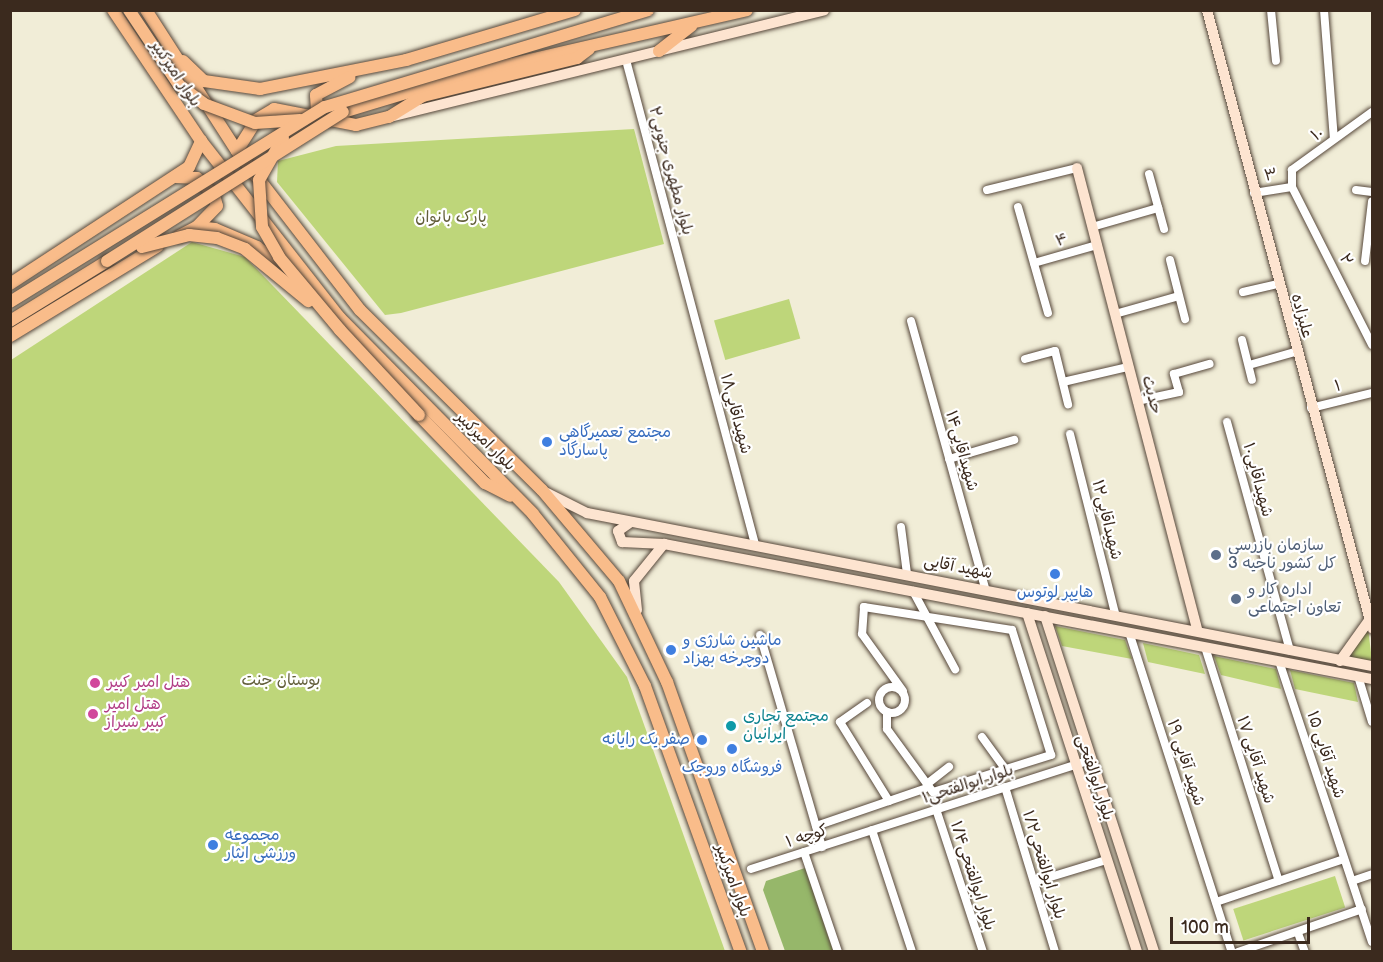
<!DOCTYPE html>
<meta charset="utf-8">
<style>
body{margin:0}
#map{position:relative;width:1383px;height:962px;overflow:hidden;background:#f1edd7;font-family:"Balsamiq Sans","Playpen Sans Arabic",sans-serif}
div>[style]{position:absolute}
[style*='--x']{left:calc(var(--x)*1px);top:calc(var(--y)*1px);width:calc(var(--w)*1px);rotate:calc(var(--a)*1deg)}
.green>*{inset:0;background:#bed67a;transform-origin:0 0}
.forest>*{inset:0;background:#96b76a}
.roads{filter:drop-shadow(0 0 2px #56473a) drop-shadow(0 0 2px #56473a)}
.street>*{height:8px;margin:-4px;padding:0 4px;transform-origin:4px;border-radius:4px;background:#fff}
.street>.ring{margin:-4px;padding:0;box-sizing:content-box;background:none;border:8px solid #fff;border-radius:50%}
.secondary>*{height:10px;margin:-5px;padding:0 5px;transform-origin:5px;border-radius:5px;background:#fde4d0}
.primary>*{height:12px;margin:-6px;padding:0 6px;transform-origin:6px;border-radius:6px;background:#f9bc8a}
.bridges{filter:drop-shadow(0 0 2px #56473a) drop-shadow(0 0 2px #56473a)}
.primary-bridge>*{height:12px;margin:-6px;padding:0 6px;transform-origin:6px;border-radius:6px;background:#f9bc8a}
.dots>*{width:16px;height:16px;translate:-50% -50%;box-sizing:border-box;border:3px solid #fff;border-radius:50%}
span{translate:-50% -50%;white-space:nowrap;text-align:center;line-height:1.15;-webkit-text-stroke:4.5px #fff;paint-order:stroke}
.street-label{font-size:16px;color:#3b2a1e}
.park-label{font-size:16px;color:#625e3a}
.shop-label{font-size:16px;color:#366cbe}
.left{translate:0 -50%;text-align:left}
.right{translate:-100% -50%;text-align:right}
.service-label{font-size:16px;color:#4e5e75}
.hotel-label{font-size:16px;color:#b23c85}
.culture-label{font-size:16px;color:#0d838f}
.frame{position:absolute;inset:0;border:12px solid #3b2a1e;pointer-events:none}
.scale{position:absolute;left:1170px;top:917px;width:140px;height:27px;box-sizing:border-box;border:3px solid #3b2a1e;border-top:0;padding-left:8px;font-size:18px;line-height:21px;white-space:nowrap;color:#3b2a1e;-webkit-text-stroke:4px #fff;paint-order:stroke}
</style>
<div id="map">
<div class="green">
<i style="clip-path:polygon(634px 129px,664px 244px,401px 313px,385px 315px,277px 182px,278px 161px,336px 146px)"></i>
<i style="clip-path:polygon(192px 242px,245px 257px,559px 582px,627px 677px,725px 951px,11px 952px,11px 360px)"></i>
<i style="left:789px;top:299px;width:41px;height:78px;rotate:74deg"></i>
<i style="clip-path:polygon(1055px 626px,1125px 640px,1132px 659px,1062px 646px)"></i>
<i style="clip-path:polygon(1368px 628px,1372px 661px,1349px 658px)"></i>
<i style="clip-path:polygon(1143px 643px,1199px 655px,1205px 674px,1148px 662px)"></i>
<i style="clip-path:polygon(1214px 656px,1276px 669px,1281px 689px,1221px 675px)"></i>
<i style="clip-path:polygon(1290px 670px,1354px 683px,1358px 702px,1295px 689px)"></i>
<i style="left:1335px;top:876px;width:33px;height:107px;rotate:72deg"></i>
</div>
<div class="forest">
<i style="clip-path:polygon(805px 868px,833px 951px,785px 951px,763px 890px,766px 881px)"></i>
</div>
<div class="roads">
<div class="street">
<i style="--x:1271;--y:10;--w:51;--a:84.4"></i>
<i style="--x:1324;--y:10;--w:129;--a:85.6"></i>
<i style="--x:626;--y:60;--w:501;--a:75.08"></i>
<i style="--x:1372;--y:112;--w:99;--a:144.1"></i>
<i style="--x:1292;--y:170;--w:17;--a:90"></i>
<i style="--x:1292;--y:187;--w:177;--a:63.1"></i>
<i style="--x:1149;--y:174;--w:57;--a:74.7"></i>
<i style="--x:987;--y:190;--w:93;--a:-13.7"></i>
<i style="--x:1356;--y:190;--w:16;--a:7"></i>
<i style="--x:1254;--y:193;--w:38;--a:-9"></i>
<i style="--x:1018;--y:207;--w:110;--a:74.2"></i>
<i style="--x:1092;--y:227;--w:69;--a:-16.1"></i>
<i style="--x:1170;--y:260;--w:61;--a:75.7"></i>
<i style="--x:1365;--y:261;--w:60;--a:-83.3"></i>
<i style="--x:1034;--y:263;--w:66;--a:-15.9"></i>
<i style="--x:1243;--y:292;--w:35;--a:-13"></i>
<i style="--x:1115;--y:314;--w:66;--a:-15.7"></i>
<i style="--x:911;--y:321;--w:277;--a:74.5"></i>
<i style="--x:1242;--y:340;--w:41;--a:76"></i>
<i style="--x:1025;--y:359;--w:31;--a:-15"></i>
<i style="--x:1055;--y:351;--w:55;--a:76.2"></i>
<i style="--x:1249;--y:365;--w:48;--a:-15.8"></i>
<i style="--x:1063;--y:382;--w:67;--a:-13"></i>
<i style="--x:1137;--y:401;--w:43;--a:-12.1"></i>
<i style="--x:1179;--y:392;--w:19;--a:-106"></i>
<i style="--x:1174;--y:374;--w:37;--a:-16"></i>
<i style="--x:1311;--y:408;--w:63;--a:-13.8"></i>
<i style="--x:1227;--y:422;--w:237;--a:74.6"></i>
<i style="--x:1070;--y:434;--w:185;--a:75.9"></i>
<i style="--x:949;--y:459;--w:68;--a:-16.3"></i>
<i style="--x:901;--y:527;--w:47;--a:82.7"></i>
<i style="--x:913;--y:591;--w:89;--a:61.7"></i>
<i style="--x:1129;--y:632;--w:336;--a:72.2"></i>
<i style="--x:760;--y:635;--w:221;--a:73.7"></i>
<i style="--x:1205;--y:647;--w:245;--a:72.5"></i>
<i style="--x:1279;--y:661;--w:296;--a:71.7"></i>
<i style="--x:1358;--y:676;--w:48;--a:73.1"></i>
<i class="ring" style="left:879px;top:687px;width:18px;height:18px"></i>
<i style="--x:867;--y:703;--w:33;--a:145"></i>
<i style="--x:840;--y:722;--w:93;--a:58.2"></i>
<i style="--x:887;--y:712;--w:17;--a:90"></i>
<i style="--x:887;--y:729;--w:78;--a:53.9"></i>
<i style="--x:933;--y:792;--w:124;--a:-17.4"></i>
<i style="--x:1051;--y:755;--w:131;--a:-107.3"></i>
<i style="--x:1012;--y:630;--w:150;--a:-171.2"></i>
<i style="--x:864;--y:607;--w:27;--a:94"></i>
<i style="--x:862;--y:634;--w:70;--a:54.3"></i>
<i style="--x:982;--y:737;--w:39;--a:54"></i>
<i style="--x:927;--y:784;--w:28;--a:-38"></i>
<i style="--x:1005;--y:787;--w:172;--a:73.1"></i>
<i style="--x:936;--y:809;--w:151;--a:71.8"></i>
<i style="--x:816;--y:826;--w:114;--a:-18.9"></i>
<i style="--x:872;--y:830;--w:128;--a:71.8"></i>
<i style="--x:804;--y:852;--w:106;--a:71.2"></i>
<i style="--x:751;--y:869;--w:356;--a:-17.8"></i>
<i style="--x:1352;--y:881;--w:21;--a:-19"></i>
<i style="--x:1034;--y:882;--w:75;--a:-17"></i>
<i style="--x:1216;--y:902;--w:135;--a:-18.6"></i>
<i style="--x:1298;--y:933;--w:20;--a:70"></i>
<i style="--x:1238;--y:952;--w:131;--a:-19.1"></i>
</div>
<div class="secondary">
<i style="--x:1207;--y:10;--w:640;--a:75.05"></i>
<i style="--x:390;--y:117;--w:447;--a:-13.8"></i>
<i style="--x:1077;--y:168;--w:476;--a:75.4"></i>
<i style="--x:547;--y:493;--w:45;--a:26.6"></i>
<i style="--x:587;--y:513;--w:800;--a:11.03"></i>
<i style="--x:631;--y:522;--w:16;--a:145"></i>
<i style="--x:618;--y:531;--w:12;--a:70"></i>
<i style="--x:622;--y:542;--w:42;--a:2.7"></i>
<i style="--x:637;--y:610;--w:29;--a:-96"></i>
<i style="--x:634;--y:581;--w:48;--a:-51"></i>
<i style="--x:664;--y:544;--w:721;--a:10.8"></i>
<i style="--x:1027;--y:613;--w:356;--a:72"></i>
<i style="--x:1045;--y:616;--w:353;--a:72"></i>
<i style="--x:1340;--y:661;--w:52;--a:-54.5"></i>
</div>
<div class="primary">
<i style="--x:113;--y:10;--w:158;--a:56.1"></i>
<i style="--x:201;--y:141;--w:224;--a:51.9"></i>
<i style="--x:339;--y:317;--w:276;--a:45.4"></i>
<i style="--x:533;--y:514;--w:107;--a:51.1"></i>
<i style="--x:600;--y:597;--w:100;--a:63.2"></i>
<i style="--x:645;--y:686;--w:283;--a:70.2"></i>
<i style="--x:146;--y:10;--w:168;--a:57.2"></i>
<i style="--x:237;--y:151;--w:201;--a:52.3"></i>
<i style="--x:360;--y:310;--w:256;--a:44.7"></i>
<i style="--x:542;--y:490;--w:119;--a:49.8"></i>
<i style="--x:619;--y:581;--w:112;--a:64.6"></i>
<i style="--x:667;--y:682;--w:287;--a:70.4"></i>
<i style="--x:659;--y:51;--w:41;--a:-38"></i>
<i style="--x:183;--y:61;--w:29;--a:44"></i>
<i style="--x:204;--y:81;--w:57;--a:8.1"></i>
<i style="--x:260;--y:89;--w:149;--a:-11.2"></i>
<i style="--x:406;--y:60;--w:176;--a:-16.5"></i>
<i style="--x:343;--y:112;--w:135;--a:-16.8"></i>
<i style="--x:472;--y:73;--w:282;--a:-12.9"></i>
<i style="--x:326;--y:118;--w:12;--a:-138"></i>
<i style="--x:317;--y:110;--w:15;--a:-94"></i>
<i style="--x:316;--y:95;--w:38;--a:-28"></i>
<i style="--x:237;--y:151;--w:36;--a:-58"></i>
<i style="--x:256;--y:120;--w:21;--a:-31"></i>
<i style="--x:274;--y:109;--w:84;--a:11"></i>
<i style="--x:356;--y:125;--w:34;--a:-14"></i>
<i style="--x:389;--y:117;--w:40;--a:-32"></i>
<i style="--x:423;--y:96;--w:159;--a:-13.9"></i>
<i style="--x:577;--y:58;--w:15;--a:-37"></i>
<i style="--x:176;--y:177;--w:21;--a:3"></i>
<i style="--x:197;--y:178;--w:24;--a:45"></i>
<i style="--x:214;--y:195;--w:11;--a:75"></i>
<i style="--x:217;--y:206;--w:29;--a:134"></i>
<i style="--x:179;--y:236;--w:20;--a:-27"></i>
<i style="--x:197;--y:227;--w:18;--a:6"></i>
<i style="--x:215;--y:229;--w:46;--a:23.2"></i>
<i style="--x:257;--y:247;--w:36;--a:37"></i>
<i style="--x:10;--y:284;--w:214;--a:-33.2"></i>
<i style="--x:189;--y:167;--w:29;--a:-65"></i>
<i style="--x:10;--y:321;--w:114;--a:-31.7"></i>
<i style="--x:10;--y:336;--w:173;--a:-31.3"></i>
<i style="--x:419;--y:415;--w:95;--a:45.9"></i>
<i style="--x:485;--y:483;--w:28;--a:27"></i>
</div>
</div>
<div class="bridges">
<div class="primary-bridge">
<i style="--x:129;--y:10;--w:90;--a:56.3"></i>
<i style="--x:179;--y:85;--w:31;--a:37"></i>
<i style="--x:204;--y:104;--w:54;--a:20.4"></i>
<i style="--x:255;--y:123;--w:45;--a:-3.8"></i>
<i style="--x:283;--y:138;--w:48;--a:119.7"></i>
<i style="--x:259;--y:180;--w:47;--a:86.3"></i>
<i style="--x:262;--y:227;--w:34;--a:60"></i>
<i style="--x:279;--y:257;--w:95;--a:50.1"></i>
<i style="--x:340;--y:330;--w:116;--a:47.1"></i>
<i style="--x:142;--y:247;--w:49;--a:-14.3"></i>
<i style="--x:189;--y:235;--w:28;--a:6"></i>
<i style="--x:217;--y:238;--w:30;--a:21"></i>
<i style="--x:245;--y:249;--w:82;--a:39.5"></i>
<i style="--x:107;--y:261;--w:279;--a:-32.3"></i>
<i style="--x:10;--y:302;--w:370;--a:-31.8"></i>
<i style="--x:325;--y:107;--w:337;--a:-16.7"></i>
</div>
</div>
<div class="dots">
<i style="left:547px;top:442px;background:#3f7fe0"></i>
<i style="left:1216px;top:555px;background:#5c6f8a"></i>
<i style="left:1055px;top:574px;background:#3f7fe0"></i>
<i style="left:1236px;top:599px;background:#5c6f8a"></i>
<i style="left:671px;top:650px;background:#3f7fe0"></i>
<i style="left:95px;top:683px;background:#d1479c"></i>
<i style="left:93px;top:714px;background:#d1479c"></i>
<i style="left:731px;top:726px;background:#0f9aa8"></i>
<i style="left:702px;top:740px;background:#3f7fe0"></i>
<i style="left:732px;top:749px;background:#3f7fe0"></i>
<i style="left:213px;top:845px;background:#3f7fe0"></i>
</div>
<div class="street-label">
<span style="left:175px;top:74px;rotate:56deg">بلوار امیرکبیر</span>
<span style="left:1318px;top:135px;rotate:-36deg">۱۰</span>
<span style="left:670px;top:171px;rotate:75deg">بلوار مطهری جنوبی۲</span>
<span style="left:1271px;top:176px;rotate:-9deg">۳</span>
<span style="left:1062px;top:241px;rotate:-16deg">۴</span>
<span style="left:1345px;top:260px;rotate:63deg">۲</span>
<span style="left:1301px;top:316px;rotate:75deg">علیزاده</span>
<span style="left:1338px;top:387px;rotate:-13deg">۱</span>
<span style="left:1151px;top:395px;rotate:75deg">حدیث</span>
<span style="left:735px;top:414px;rotate:75deg">شهیداقایی۱۸</span>
<span style="left:485px;top:442px;rotate:45deg">بلوار امیرکبیر</span>
<span style="left:961px;top:451px;rotate:74deg">شهیداقایی۱۴</span>
<span style="left:1257px;top:480px;rotate:75deg">شهیداقایی۱۰</span>
<span style="left:1106px;top:520px;rotate:76deg">شهیداقایی۱۲</span>
<span style="left:958px;top:568px;rotate:11deg">شهید آقایی</span>
<span style="left:1325px;top:755px;rotate:72deg">شهید آقایی ۱۵</span>
<span style="left:1255px;top:760px;rotate:72deg">شهید آقایی ۱۷</span>
<span style="left:1185px;top:763px;rotate:72deg">شهید آقایی ۱۹</span>
<span style="left:1094px;top:778px;rotate:72deg">بلوار ابوالفتحی</span>
<span style="left:968px;top:785px;rotate:-18deg">بلوار ابوالفتحی۱</span>
<span style="left:807px;top:837px;rotate:-18deg">کوچه ۱</span>
<span style="left:1043px;top:865px;rotate:73deg">بلوار ابوالفتحی۱/۲</span>
<span style="left:972px;top:876px;rotate:72deg">بلوار ابوالفتحی۱/۴</span>
<span style="left:732px;top:881px;rotate:70deg">بلوار امیرکبیر</span>
</div>
<div class="park-label">
<span style="left:451px;top:218px">پارک بانوان</span>
<span style="left:281px;top:681px">بوستان جنت</span>
</div>
<div class="shop-label">
<span class="left" style="left:559px;top:442px">مجتمع تعمیرگاهی<br>پاسارگاد</span>
<span style="left:1055px;top:593px">هایپر لوتوس</span>
<span class="left" style="left:683px;top:650px">ماشین شارژی و<br>دوچرخه بهزاد</span>
<span class="right" style="left:690px;top:740px">صفر یک رایانه</span>
<span style="left:732px;top:768px">فروشگاه وروجک</span>
<span class="left" style="left:225px;top:845px">مجموعه<br>ورزشی ایثار</span>
</div>
<div class="service-label">
<span class="left" style="left:1228px;top:555px">سازمان بازرسی<br>کل کشور ناحیه 3</span>
<span class="left" style="left:1248px;top:599px">اداره کار و<br>تعاون اجتماعی</span>
</div>
<div class="hotel-label">
<span class="left" style="left:107px;top:683px">هتل امیر کبیر</span>
<span class="left" style="left:105px;top:714px">هتل امیر<br>کبیر شیراز</span>
</div>
<div class="culture-label">
<span class="left" style="left:743px;top:726px">مجتمع تجاری<br>ایرانیان</span>
</div>
<div class="frame"></div>
<div class="scale">100 m</div>
</div>
